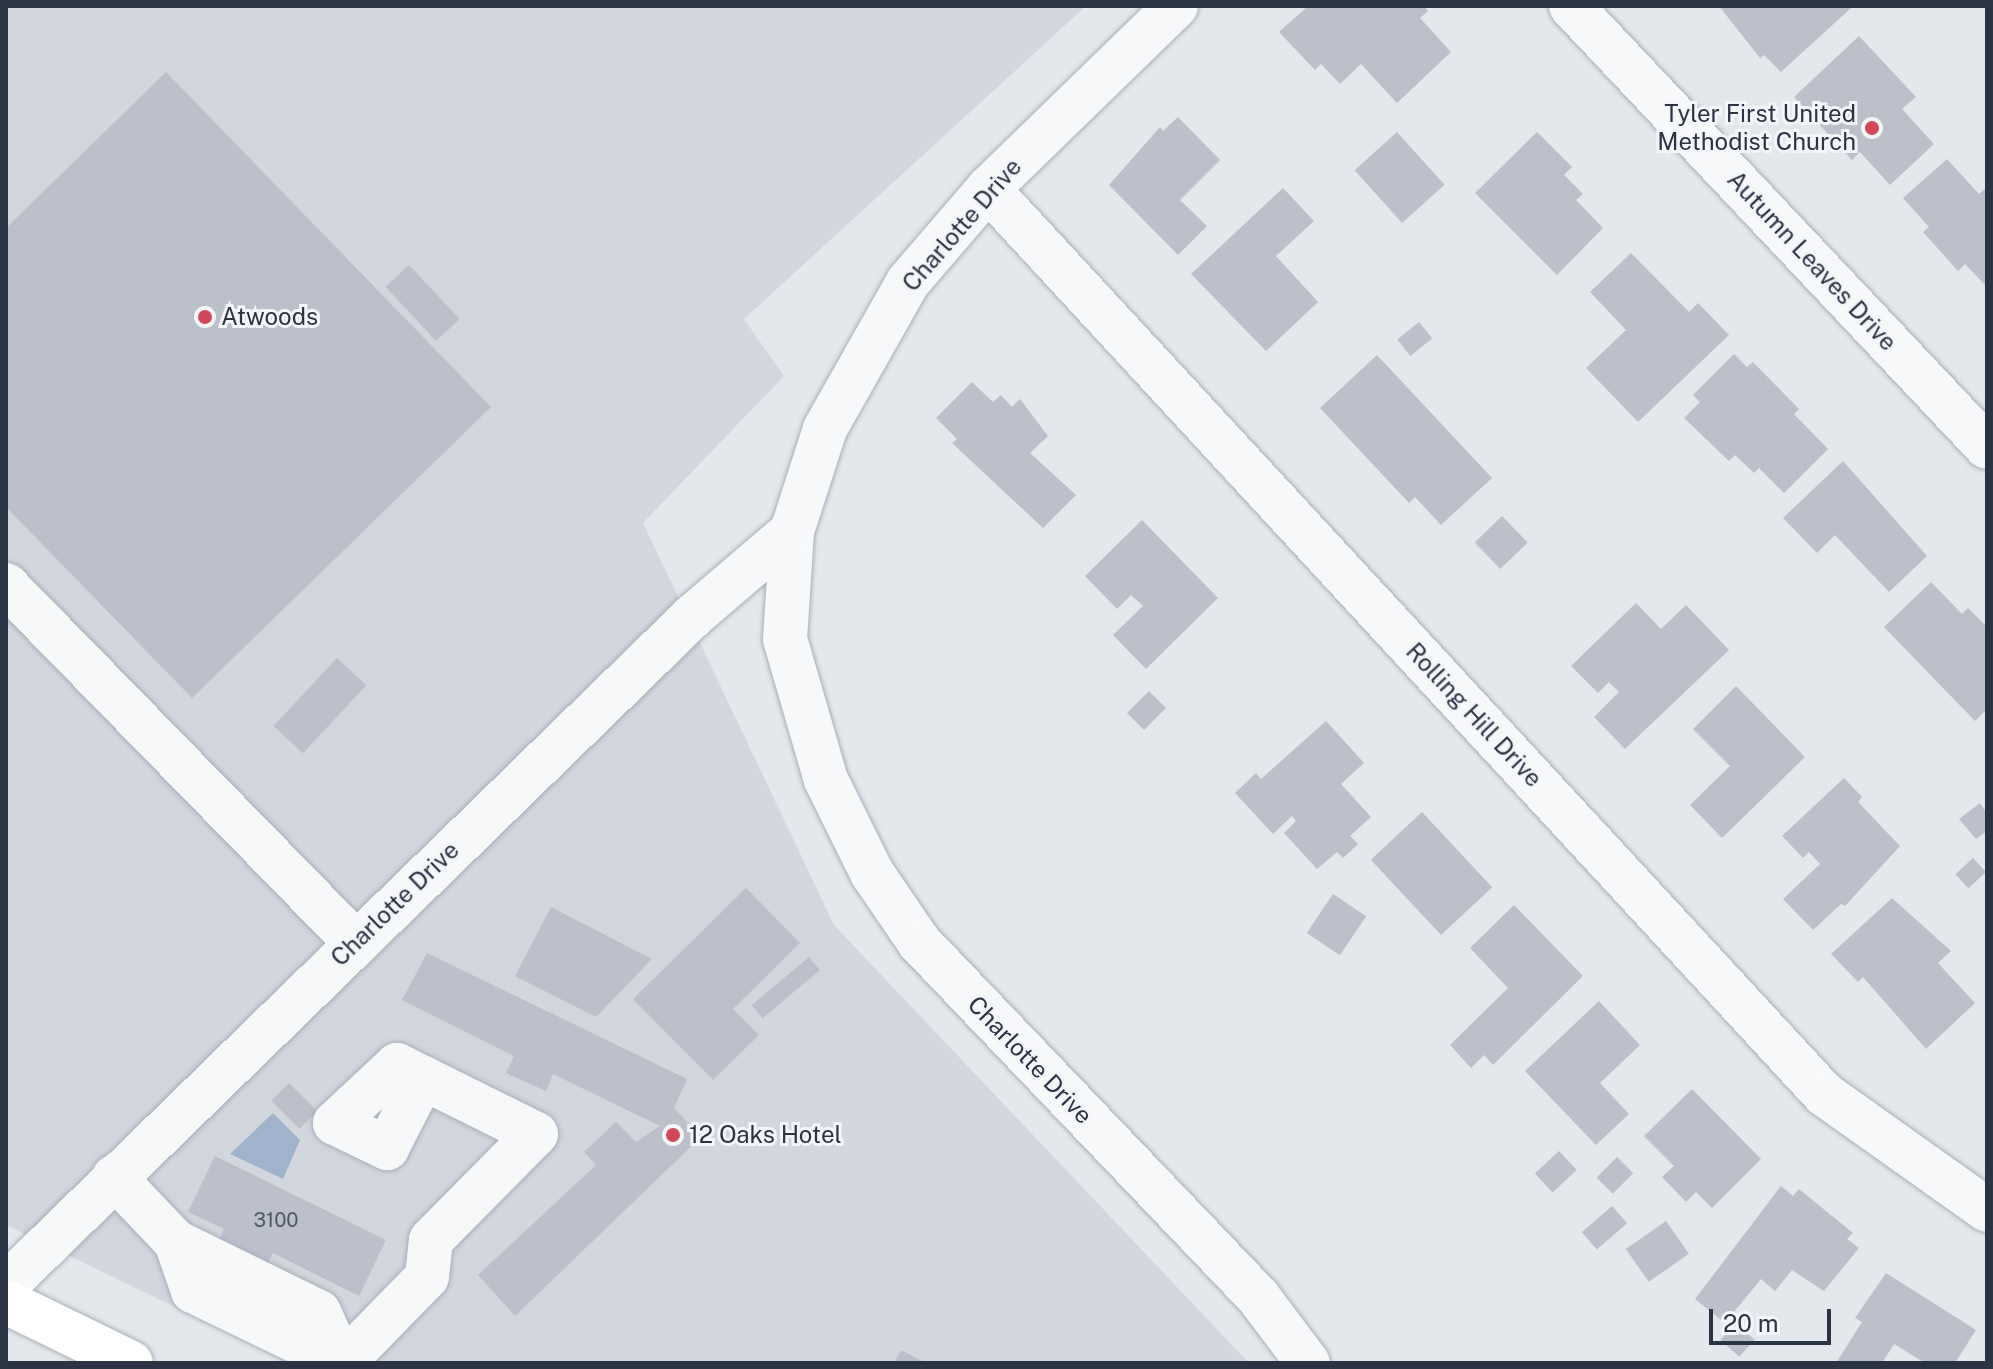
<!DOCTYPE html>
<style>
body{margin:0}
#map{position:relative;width:1993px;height:1369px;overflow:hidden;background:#e4e7ec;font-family:"Public Sans",sans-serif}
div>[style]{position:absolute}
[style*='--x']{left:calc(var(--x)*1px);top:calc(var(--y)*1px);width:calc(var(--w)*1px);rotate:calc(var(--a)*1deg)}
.built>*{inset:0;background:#d2d6de}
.water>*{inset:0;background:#9fb4cc}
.building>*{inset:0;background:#bbc0ca;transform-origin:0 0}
.roads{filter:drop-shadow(0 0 2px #a9aeb7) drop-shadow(0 0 2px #a9aeb7)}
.minor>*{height:44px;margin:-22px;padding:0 22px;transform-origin:22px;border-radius:22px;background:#f7f8fa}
.highway>*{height:44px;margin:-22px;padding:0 22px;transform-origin:22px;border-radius:22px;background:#fff}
.dots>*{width:22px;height:22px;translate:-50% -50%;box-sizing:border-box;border:4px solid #f4f6f9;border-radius:50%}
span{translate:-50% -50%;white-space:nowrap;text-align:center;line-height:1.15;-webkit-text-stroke:6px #f4f6f9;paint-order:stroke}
.number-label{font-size:20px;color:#4f5766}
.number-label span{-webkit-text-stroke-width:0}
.poi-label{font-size:24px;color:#2b3445}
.right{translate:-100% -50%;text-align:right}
.left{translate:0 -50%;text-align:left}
.street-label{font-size:24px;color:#2b3445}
.frame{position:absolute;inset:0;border:8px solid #2b3445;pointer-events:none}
.scale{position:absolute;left:1709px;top:1309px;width:122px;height:36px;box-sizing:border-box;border:4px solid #2b3445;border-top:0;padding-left:10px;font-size:24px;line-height:28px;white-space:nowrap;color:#2b3445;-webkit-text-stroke:6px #f4f6f9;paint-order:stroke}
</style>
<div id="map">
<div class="built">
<i style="clip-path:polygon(6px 6px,1086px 6px,744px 319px,784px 376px,643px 523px,834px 925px,1249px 1363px,290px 1363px,6px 1225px)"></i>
</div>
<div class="water">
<i style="clip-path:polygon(273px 1113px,300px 1140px,283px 1179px,230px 1154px)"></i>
</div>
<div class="building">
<i style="clip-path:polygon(1308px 6px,1424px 6px,1428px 11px,1420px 18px,1451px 52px,1397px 103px,1361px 64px,1340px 84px,1321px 64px,1315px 70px,1279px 32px)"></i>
<i style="clip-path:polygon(1719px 6px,1849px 6px,1851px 8px,1781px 72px,1764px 55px,1760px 58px)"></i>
<i style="clip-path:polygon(1859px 36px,1916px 97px,1902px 109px,1934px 144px,1890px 185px,1860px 152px,1852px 160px,1794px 97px)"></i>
<i style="clip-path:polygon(166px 72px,491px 407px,192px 698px,6px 507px,6px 228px)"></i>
<i style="clip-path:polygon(1178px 117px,1220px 160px,1180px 200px,1207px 226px,1178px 255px,1109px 185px,1160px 127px,1163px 131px)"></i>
<i style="left:1397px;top:132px;width:71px;height:57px;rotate:48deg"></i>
<i style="clip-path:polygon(1537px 132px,1572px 167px,1564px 175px,1583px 194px,1576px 200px,1603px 228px,1557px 275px,1475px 193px)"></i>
<i style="clip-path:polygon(1947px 159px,1979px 194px,1987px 187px,1985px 285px,1965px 264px,1958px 271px,1923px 232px,1929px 227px,1903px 198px)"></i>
<i style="clip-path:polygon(1283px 188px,1314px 221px,1276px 256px,1318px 302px,1266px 351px,1191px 274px)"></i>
<i style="clip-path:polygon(1631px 253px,1689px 312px,1698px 303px,1729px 335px,1638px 422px,1586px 368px,1626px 330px,1590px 292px)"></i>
<i style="left:409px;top:265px;width:74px;height:32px;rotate:47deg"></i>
<i style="left:1419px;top:322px;width:21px;height:28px;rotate:51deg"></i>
<i style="clip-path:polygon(1734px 354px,1747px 367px,1753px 362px,1799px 409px,1794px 414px,1828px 449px,1784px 493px,1759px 468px,1754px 473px,1735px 455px,1729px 461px,1684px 418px,1700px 402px,1693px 395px)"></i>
<i style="clip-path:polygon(1377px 355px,1492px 478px,1441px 525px,1415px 497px,1409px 503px,1320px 408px)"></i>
<i style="clip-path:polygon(972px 382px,993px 402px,1001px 395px,1012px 407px,1020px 399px,1048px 436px,1030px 453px,1076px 495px,1043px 528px,952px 443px,957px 439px,936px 418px)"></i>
<i style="clip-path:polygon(1843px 461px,1927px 556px,1889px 592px,1835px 535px,1817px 553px,1783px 518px)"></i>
<i style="left:1502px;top:516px;width:37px;height:38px;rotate:46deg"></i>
<i style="clip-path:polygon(1142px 520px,1218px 598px,1146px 669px,1113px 635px,1143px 606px,1131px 595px,1117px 609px,1085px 576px)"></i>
<i style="clip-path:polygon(1931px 582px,1962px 614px,1968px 608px,1987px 627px,1987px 709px,1975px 721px,1884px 627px)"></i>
<i style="clip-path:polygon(1636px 603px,1661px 629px,1686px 605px,1729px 650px,1625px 749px,1594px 717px,1619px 692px,1609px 682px,1598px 693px,1571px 666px)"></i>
<i style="left:337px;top:658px;width:40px;height:93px;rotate:43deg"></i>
<i style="clip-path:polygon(1736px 686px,1805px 757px,1722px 838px,1690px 805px,1730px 766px,1693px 729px)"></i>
<i style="left:1149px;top:691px;width:24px;height:31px;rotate:45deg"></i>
<i style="clip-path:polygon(1326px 721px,1364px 763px,1341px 784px,1371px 817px,1350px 836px,1358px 844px,1343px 858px,1337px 852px,1317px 869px,1284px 833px,1296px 821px,1292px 816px,1273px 834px,1235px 793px,1256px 773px,1261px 779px)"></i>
<i style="clip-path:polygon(1844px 778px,1862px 797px,1858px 802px,1900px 846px,1845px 906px,1841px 904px,1813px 930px,1783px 899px,1820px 864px,1809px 852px,1803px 858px,1782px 836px)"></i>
<i style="clip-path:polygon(1980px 803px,1987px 813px,1987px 831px,1976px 839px,1959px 819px)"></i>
<i style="left:1422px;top:812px;width:103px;height:70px;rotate:47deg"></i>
<i style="left:1973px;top:858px;width:19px;height:24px;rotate:47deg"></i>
<i style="clip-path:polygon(746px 888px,800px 943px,733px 1009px,759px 1035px,713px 1080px,633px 999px)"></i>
<i style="left:1333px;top:894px;width:40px;height:47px;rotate:34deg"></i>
<i style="clip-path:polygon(1892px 898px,1951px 951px,1938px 963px,1975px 1003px,1926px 1049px,1863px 977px,1858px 982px,1831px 954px)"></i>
<i style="clip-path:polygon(1514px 905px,1583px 976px,1493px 1065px,1484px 1055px,1471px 1068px,1450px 1045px,1508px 988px,1470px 948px)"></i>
<i style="clip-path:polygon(551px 907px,652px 959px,596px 1017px,515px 976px)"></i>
<i style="clip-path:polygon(427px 953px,687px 1079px,674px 1108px,701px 1137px,515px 1316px,478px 1275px,596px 1165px,584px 1152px,616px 1122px,636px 1142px,660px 1126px,553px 1074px,546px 1091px,506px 1073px,514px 1056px,402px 1000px)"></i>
<i style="left:809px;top:957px;width:17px;height:75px;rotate:50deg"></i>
<i style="clip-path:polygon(1599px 1001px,1640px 1045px,1600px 1083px,1629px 1114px,1596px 1145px,1525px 1071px)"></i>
<i style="left:289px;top:1083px;width:40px;height:25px;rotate:45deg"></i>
<i style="clip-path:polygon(1692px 1089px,1761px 1159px,1712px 1208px,1696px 1192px,1686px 1202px,1662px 1177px,1674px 1166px,1644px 1136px)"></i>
<i style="left:1559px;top:1151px;width:26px;height:33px;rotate:47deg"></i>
<i style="clip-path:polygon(215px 1156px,386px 1240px,359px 1296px,273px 1253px,251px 1299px,202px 1275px,224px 1229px,188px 1212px)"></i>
<i style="left:1617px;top:1157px;width:23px;height:29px;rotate:45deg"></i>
<i style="clip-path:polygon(1781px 1186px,1793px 1196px,1799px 1189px,1853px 1233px,1847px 1239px,1859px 1248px,1824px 1291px,1792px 1270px,1775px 1291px,1761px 1279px,1725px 1323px,1695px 1299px)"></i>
<i style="left:1612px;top:1206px;width:23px;height:40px;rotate:49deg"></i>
<i style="left:1666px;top:1221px;width:40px;height:49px;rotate:55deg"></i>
<i style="clip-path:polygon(1886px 1273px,1976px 1330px,1955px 1363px,1925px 1363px,1894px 1344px,1882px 1363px,1836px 1363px,1862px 1322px,1855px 1318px)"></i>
<i style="left:1736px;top:1323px;width:25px;height:23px;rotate:42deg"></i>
<i style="clip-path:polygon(901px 1350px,926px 1363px,894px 1363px)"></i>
</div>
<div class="roads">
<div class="minor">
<i style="--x:1176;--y:6;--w:262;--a:135.8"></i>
<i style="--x:988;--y:189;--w:123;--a:130.7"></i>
<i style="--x:908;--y:282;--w:169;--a:119.5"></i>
<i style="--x:825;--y:429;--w:107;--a:107.9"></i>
<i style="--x:792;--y:531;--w:108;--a:93.7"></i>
<i style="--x:785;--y:639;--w:147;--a:73.8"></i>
<i style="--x:826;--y:780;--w:104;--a:63.7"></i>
<i style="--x:872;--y:873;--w:83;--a:55.7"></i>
<i style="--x:919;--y:942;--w:492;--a:46.3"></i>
<i style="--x:1259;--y:1298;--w:81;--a:53"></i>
<i style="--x:1571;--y:6;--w:606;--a:46.67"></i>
<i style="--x:988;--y:189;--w:1232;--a:47.27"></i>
<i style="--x:1824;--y:1094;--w:200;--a:35.4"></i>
<i style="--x:6;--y:585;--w:501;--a:45.65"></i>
<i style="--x:114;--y:1177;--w:90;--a:46.4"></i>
<i style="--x:176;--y:1242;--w:159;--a:26.1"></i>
<i style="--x:319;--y:1312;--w:56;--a:65.7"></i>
<i style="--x:176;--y:1242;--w:52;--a:70.9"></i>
<i style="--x:193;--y:1291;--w:165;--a:25.9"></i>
<i style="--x:6;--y:1285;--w:959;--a:-44.24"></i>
<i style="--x:693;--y:616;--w:130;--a:-40.6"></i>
<i style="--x:343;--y:1363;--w:120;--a:-45.7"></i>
<i style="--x:427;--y:1277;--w:37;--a:-84"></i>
<i style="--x:431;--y:1240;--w:149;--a:-45.3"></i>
<i style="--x:536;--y:1134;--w:126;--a:-153.6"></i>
<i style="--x:423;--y:1078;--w:29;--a:-153"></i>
<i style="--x:397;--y:1065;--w:85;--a:136.9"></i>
<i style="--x:335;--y:1123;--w:58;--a:25.7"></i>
<i style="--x:387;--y:1148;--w:79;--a:-62.8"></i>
</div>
<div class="highway">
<i style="--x:6;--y:1302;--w:139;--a:26"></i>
</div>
</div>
<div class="dots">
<i style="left:1872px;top:128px;background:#d1495b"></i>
<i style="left:205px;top:317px;background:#d1495b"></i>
<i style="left:673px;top:1135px;background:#d1495b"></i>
</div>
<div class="number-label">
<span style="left:276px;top:1220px">3100</span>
</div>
<div class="poi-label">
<span class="right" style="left:1856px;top:128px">Tyler First United<br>Methodist Church</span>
<span class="left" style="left:221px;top:317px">Atwoods</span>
<span class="left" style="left:689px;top:1135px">12 Oaks Hotel</span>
</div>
<div class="street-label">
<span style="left:962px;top:225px;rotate:-49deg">Charlotte Drive</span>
<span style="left:1812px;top:261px;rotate:47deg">Autumn Leaves Drive</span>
<span style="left:1474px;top:715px;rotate:47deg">Rolling Hill Drive</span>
<span style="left:395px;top:904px;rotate:-44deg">Charlotte Drive</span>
<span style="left:1030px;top:1060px;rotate:46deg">Charlotte Drive</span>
</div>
<div class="frame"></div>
<div class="scale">20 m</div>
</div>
